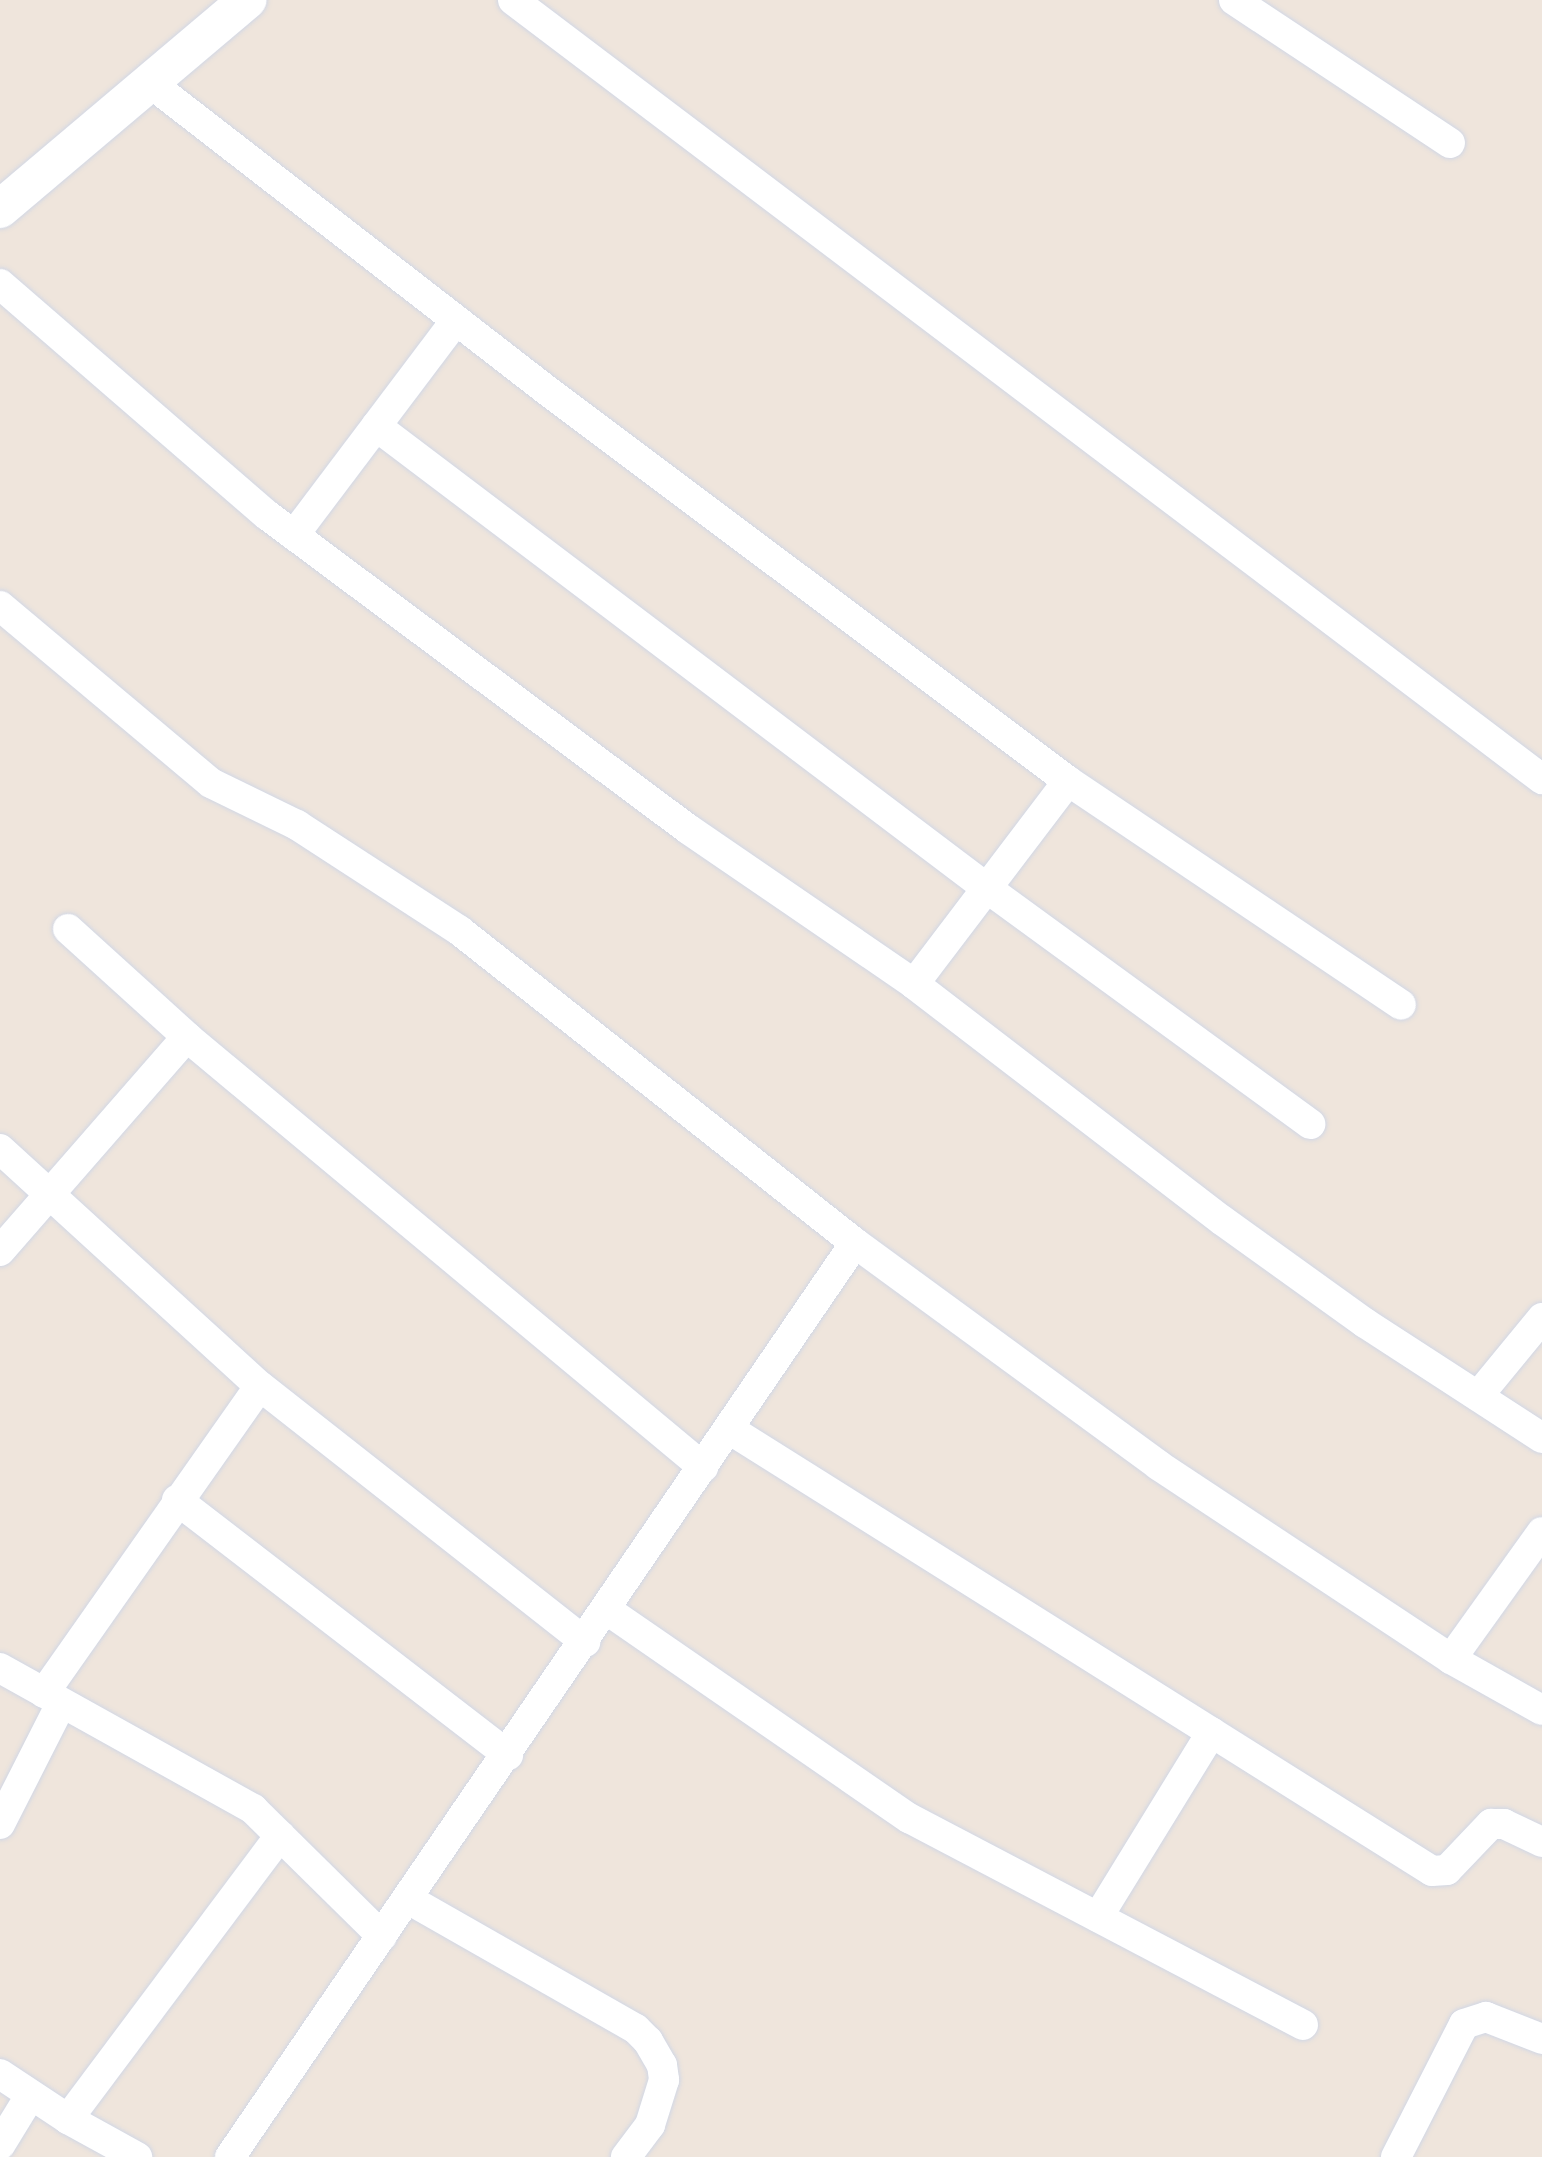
<!DOCTYPE html>
<style>
body{margin:0}
#map{position:relative;width:1542px;height:2157px;overflow:hidden;background:#efe5dc;font-family:Ubuntu,sans-serif}
div>[style]{position:absolute}
[style*='--x']{left:calc(var(--x)*1px);top:calc(var(--y)*1px);width:calc(var(--w)*1px);rotate:calc(var(--a)*1deg)}
.roads{filter:drop-shadow(0 0 2px #d1d7e5) drop-shadow(0 0 2px #d1d7e5)}
.minor>*{height:30px;margin:-15px;padding:0 15px;transform-origin:15px;border-radius:15px;background:#fff}
.tertiary>*{height:38px;margin:-19px;padding:0 19px;transform-origin:19px;border-radius:19px;background:#fff}
span{translate:-50% -50%;white-space:nowrap;text-align:center;line-height:1.15;-webkit-text-stroke:5px #fff;paint-order:stroke}
</style>
<div id="map">
<div class="roads">
<div class="minor">
<i style="--x:513;--y:0;--w:1291;--a:37.13"></i>
<i style="--x:1234;--y:0;--w:259;--a:33.5"></i>
<i style="--x:149;--y:82;--w:501;--a:37.78"></i>
<i style="--x:545;--y:389;--w:654;--a:36.85"></i>
<i style="--x:1068;--y:781;--w:401;--a:33.9"></i>
<i style="--x:0;--y:284;--w:353;--a:40.9"></i>
<i style="--x:267;--y:515;--w:525;--a:36.72"></i>
<i style="--x:688;--y:829;--w:274;--a:34.4"></i>
<i style="--x:914;--y:984;--w:389;--a:37.5"></i>
<i style="--x:1223;--y:1221;--w:175;--a:35.7"></i>
<i style="--x:1365;--y:1323;--w:211;--a:33"></i>
<i style="--x:376;--y:426;--w:767;--a:37.11"></i>
<i style="--x:988;--y:889;--w:399;--a:36.1"></i>
<i style="--x:294;--y:535;--w:269;--a:-53"></i>
<i style="--x:0;--y:606;--w:275;--a:40"></i>
<i style="--x:211;--y:783;--w:96;--a:26"></i>
<i style="--x:297;--y:825;--w:194;--a:33"></i>
<i style="--x:460;--y:931;--w:503;--a:38.3"></i>
<i style="--x:855;--y:1243;--w:376;--a:36.2"></i>
<i style="--x:1158;--y:1465;--w:351;--a:33.5"></i>
<i style="--x:1451;--y:1659;--w:104;--a:29.3"></i>
<i style="--x:68;--y:929;--w:161;--a:42.2"></i>
<i style="--x:187;--y:1037;--w:672;--a:39.81"></i>
<i style="--x:914;--y:984;--w:255;--a:-52.8"></i>
<i style="--x:0;--y:1149;--w:352;--a:42.4"></i>
<i style="--x:260;--y:1386;--w:414;--a:38.2"></i>
<i style="--x:0;--y:1251;--w:284;--a:-48.9"></i>
<i style="--x:1478;--y:1396;--w:101;--a:-50.6"></i>
<i style="--x:729;--y:1429;--w:830;--a:32.16"></i>
<i style="--x:1432;--y:1871;--w:15;--a:-4"></i>
<i style="--x:1447;--y:1870;--w:64;--a:-46.3"></i>
<i style="--x:1491;--y:1824;--w:13;--a:0"></i>
<i style="--x:1504;--y:1824;--w:42;--a:25.3"></i>
<i style="--x:177;--y:1500;--w:418;--a:37.6"></i>
<i style="--x:607;--y:1610;--w:367;--a:34.6"></i>
<i style="--x:909;--y:1818;--w:445;--a:27.7"></i>
<i style="--x:1451;--y:1659;--w:156;--a:-54.4"></i>
<i style="--x:0;--y:1668;--w:290;--a:29.1"></i>
<i style="--x:253;--y:1809;--w:181;--a:44.6"></i>
<i style="--x:44;--y:1693;--w:375;--a:-54.9"></i>
<i style="--x:0;--y:1824;--w:135;--a:-63.1"></i>
<i style="--x:408;--y:1899;--w:262;--a:29.7"></i>
<i style="--x:636;--y:2029;--w:17;--a:45"></i>
<i style="--x:648;--y:2041;--w:28;--a:60"></i>
<i style="--x:662;--y:2065;--w:15;--a:82"></i>
<i style="--x:664;--y:2080;--w:47;--a:107.3"></i>
<i style="--x:650;--y:2125;--w:40;--a:127"></i>
<i style="--x:1098;--y:1917;--w:217;--a:-58.4"></i>
<i style="--x:0;--y:2074;--w:82;--a:33.5"></i>
<i style="--x:68;--y:2119;--w:79;--a:28.8"></i>
<i style="--x:68;--y:2119;--w:354;--a:-53.2"></i>
<i style="--x:0;--y:2145;--w:57;--a:-58.5"></i>
<i style="--x:230;--y:2157;--w:1107;--a:-55.64"></i>
<i style="--x:1396;--y:2157;--w:149;--a:-62.9"></i>
<i style="--x:1464;--y:2024;--w:23;--a:-18"></i>
<i style="--x:1486;--y:2017;--w:60;--a:21.4"></i>
</div>
<div class="tertiary">
<i style="--x:0;--y:209;--w:324;--a:-40.2"></i>
</div>
</div>
</div>
